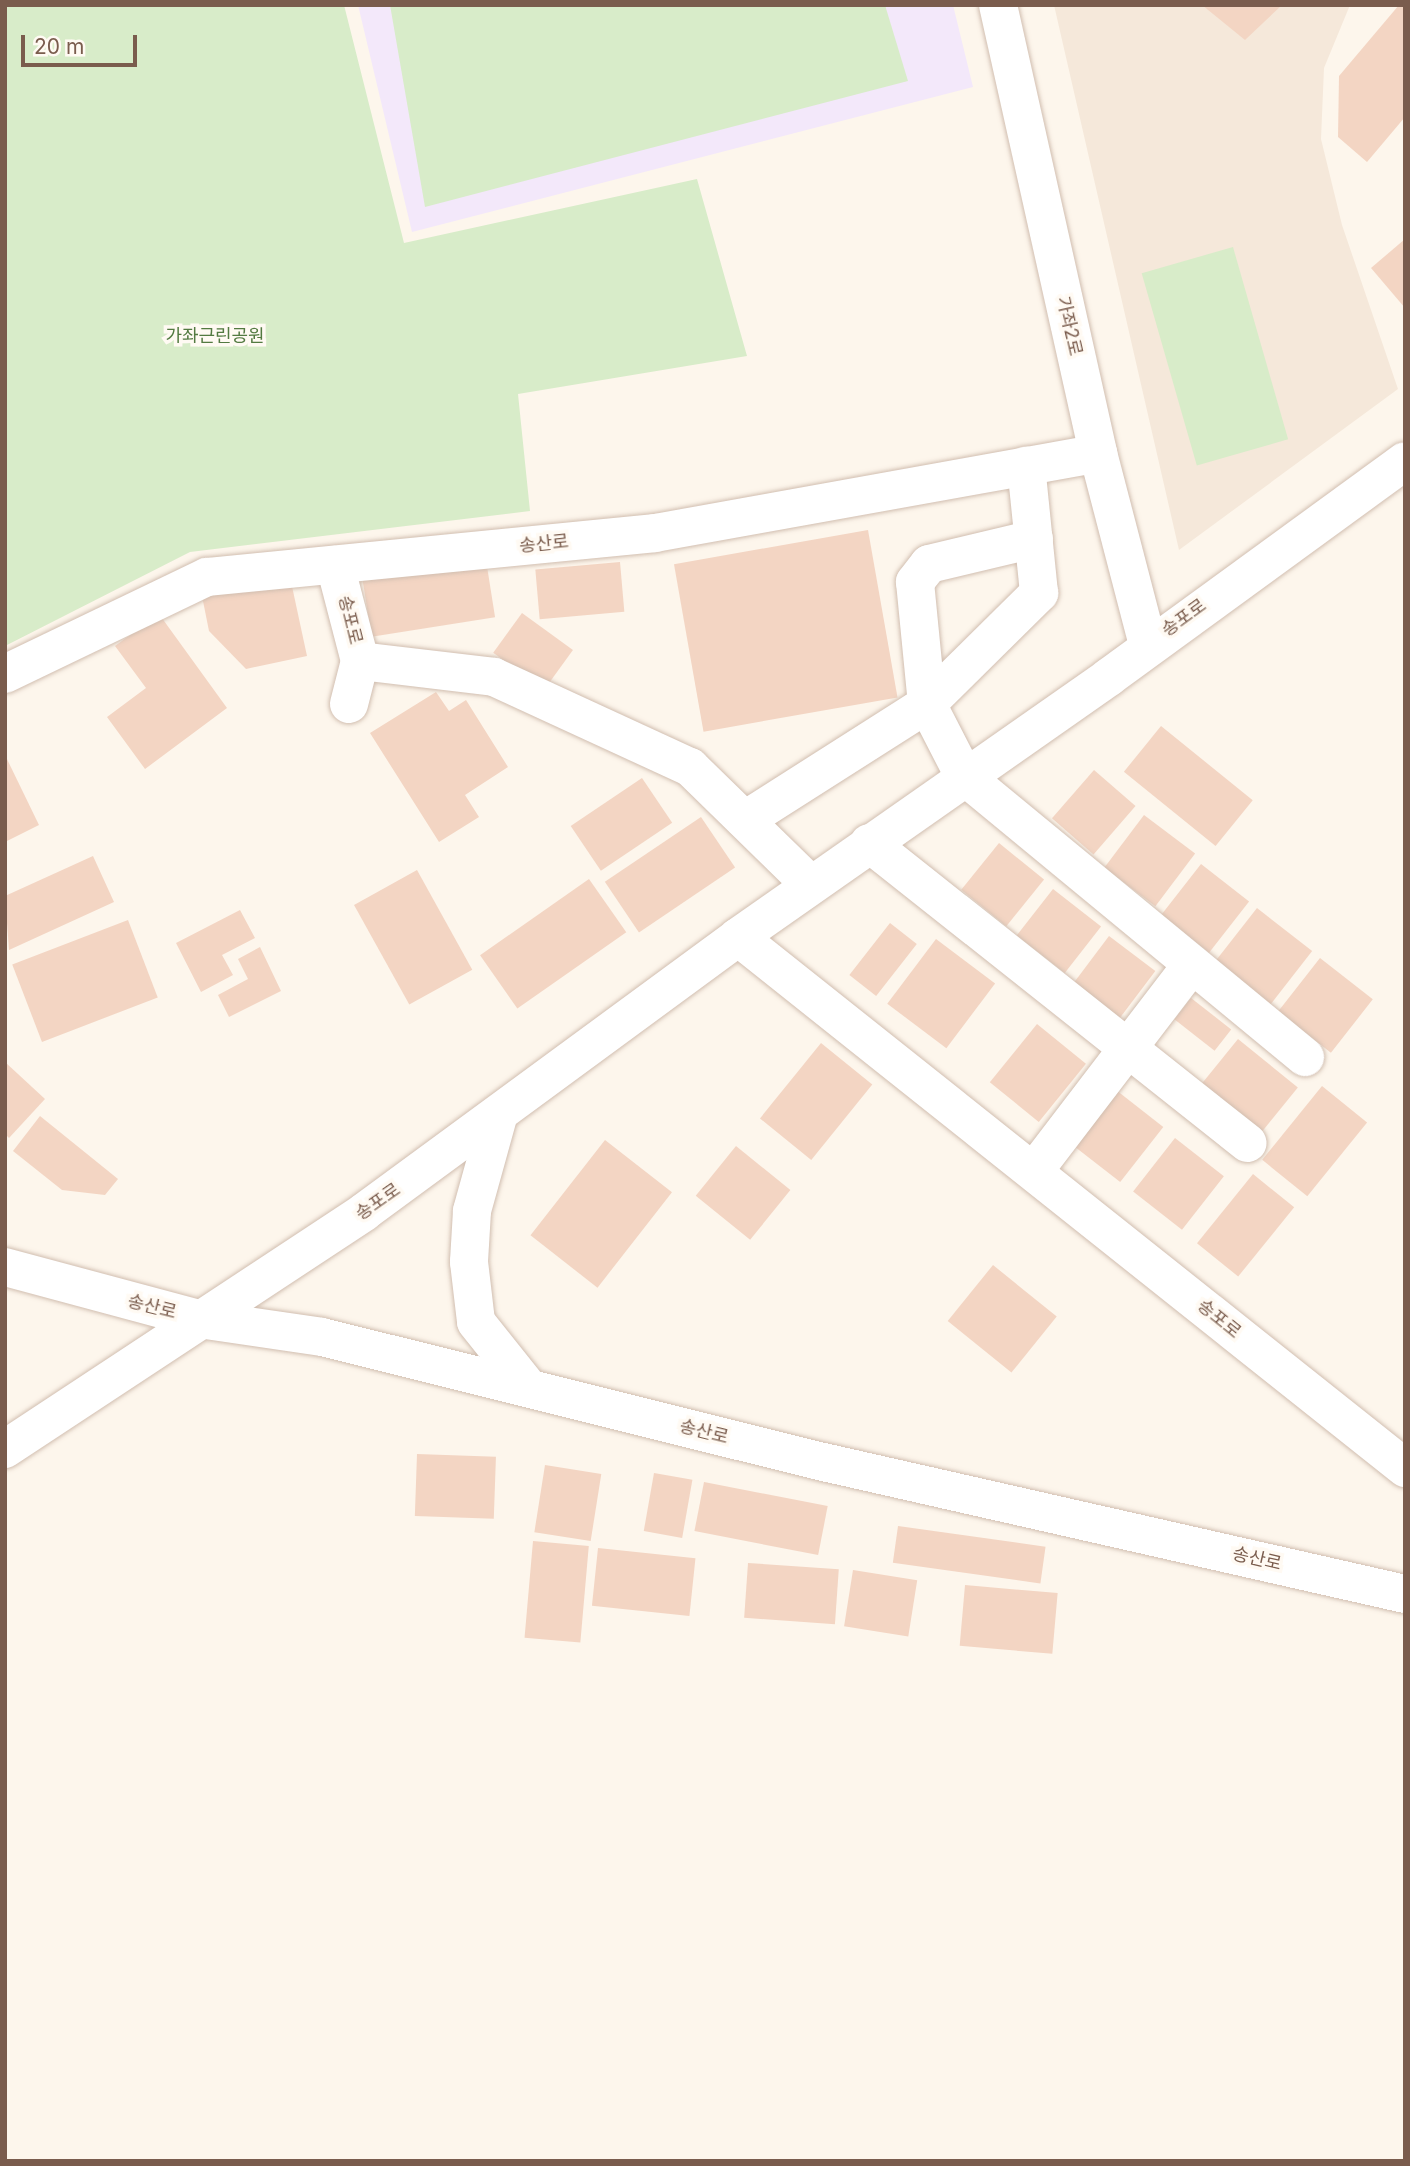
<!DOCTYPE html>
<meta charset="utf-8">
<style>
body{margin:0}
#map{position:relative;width:1410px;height:2166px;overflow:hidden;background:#fdf6ec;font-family:Inter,"Noto Sans KR",sans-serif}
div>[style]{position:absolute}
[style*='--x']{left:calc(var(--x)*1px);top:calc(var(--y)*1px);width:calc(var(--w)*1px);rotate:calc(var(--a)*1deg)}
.residential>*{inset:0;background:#f5e8da}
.education>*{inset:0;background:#f3e8fa}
.green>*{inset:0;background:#d8ecc9;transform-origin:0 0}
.building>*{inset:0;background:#f3d5c3;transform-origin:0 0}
.roads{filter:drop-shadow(0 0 2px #d1beb0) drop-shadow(0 0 2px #d1beb0)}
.minor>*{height:38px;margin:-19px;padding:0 19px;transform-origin:19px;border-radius:19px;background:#fff}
.tertiary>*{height:38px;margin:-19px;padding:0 19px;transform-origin:19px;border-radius:19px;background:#fff}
.secondary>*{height:38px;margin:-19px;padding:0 19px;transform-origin:19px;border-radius:19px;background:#fff}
span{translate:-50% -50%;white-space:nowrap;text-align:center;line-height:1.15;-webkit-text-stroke:7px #fffaf3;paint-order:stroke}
.street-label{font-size:18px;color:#7a5c4d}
.park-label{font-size:18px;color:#537a41}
.frame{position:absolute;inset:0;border:7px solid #7a5c4d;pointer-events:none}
.scale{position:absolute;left:21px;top:35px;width:116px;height:32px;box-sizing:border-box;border:4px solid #7a5c4d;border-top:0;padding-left:9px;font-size:21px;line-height:24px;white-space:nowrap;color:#7a5c4d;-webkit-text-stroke:5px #fffaf3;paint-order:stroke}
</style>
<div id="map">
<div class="residential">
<i style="clip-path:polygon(1054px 5px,1350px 5px,1324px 68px,1321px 139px,1342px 225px,1398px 389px,1179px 550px)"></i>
</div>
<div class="education">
<i style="clip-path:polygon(358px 5px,953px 5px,973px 87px,412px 232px)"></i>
</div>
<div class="green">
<i style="clip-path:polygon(5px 5px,344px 5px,404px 243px,697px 179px,747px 356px,518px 394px,530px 511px,190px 552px,5px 646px)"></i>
<i style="clip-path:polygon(390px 5px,885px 5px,908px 81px,425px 207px)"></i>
<i style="left:1233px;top:247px;width:200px;height:95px;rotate:74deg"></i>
</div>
<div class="building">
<i style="clip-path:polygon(1202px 5px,1282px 5px,1245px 40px)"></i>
<i style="clip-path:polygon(1399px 5px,1405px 5px,1405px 117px,1367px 162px,1338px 137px,1339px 76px)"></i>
<i style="clip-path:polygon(1405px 239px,1405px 308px,1371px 268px)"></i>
<i style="left:868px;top:530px;width:170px;height:197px;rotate:80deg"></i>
<i style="left:486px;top:560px;width:58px;height:125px;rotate:81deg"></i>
<i style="left:620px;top:562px;width:50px;height:85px;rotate:85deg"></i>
<i style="clip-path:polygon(290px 577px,307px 656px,246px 669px,209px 631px,202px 596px)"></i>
<i style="left:522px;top:613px;width:63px;height:49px;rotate:36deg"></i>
<i style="clip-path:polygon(159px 614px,227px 708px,145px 769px,107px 717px,146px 688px,115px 646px)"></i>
<i style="clip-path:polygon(436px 692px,449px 711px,466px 700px,508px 767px,465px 795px,479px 817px,439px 842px,370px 733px)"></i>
<i style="left:1161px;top:726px;width:118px;height:59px;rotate:39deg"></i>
<i style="clip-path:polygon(5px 755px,39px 825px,5px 842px)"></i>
<i style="left:1094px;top:770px;width:55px;height:64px;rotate:41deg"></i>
<i style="left:642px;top:778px;width:54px;height:86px;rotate:56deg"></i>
<i style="left:1144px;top:815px;width:64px;height:66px;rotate:37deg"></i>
<i style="left:701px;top:817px;width:61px;height:116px;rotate:56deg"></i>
<i style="left:999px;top:843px;width:58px;height:60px;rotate:39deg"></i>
<i style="clip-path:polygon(93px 856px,114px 902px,9px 950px,5px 896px)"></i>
<i style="left:1201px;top:864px;width:61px;height:65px;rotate:38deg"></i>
<i style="left:417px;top:870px;width:114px;height:72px;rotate:61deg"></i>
<i style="left:589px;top:879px;width:65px;height:133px;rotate:55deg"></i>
<i style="left:1053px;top:889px;width:61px;height:59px;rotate:38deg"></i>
<i style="left:1257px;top:908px;width:70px;height:68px;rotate:38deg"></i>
<i style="clip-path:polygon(240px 910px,255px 938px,222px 955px,233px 975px,201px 992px,176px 943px)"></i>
<i style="left:128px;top:920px;width:83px;height:124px;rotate:69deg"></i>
<i style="left:890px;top:923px;width:34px;height:66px;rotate:38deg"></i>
<i style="left:1109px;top:936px;width:58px;height:60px;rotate:37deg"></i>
<i style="left:936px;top:939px;width:74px;height:81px;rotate:37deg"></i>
<i style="clip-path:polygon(260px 947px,281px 991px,229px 1017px,218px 995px,248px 979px,238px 959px)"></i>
<i style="left:1320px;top:958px;width:67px;height:68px;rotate:38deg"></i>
<i style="left:1191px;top:998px;width:51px;height:27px;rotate:38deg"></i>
<i style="left:1037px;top:1024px;width:63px;height:75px;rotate:39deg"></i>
<i style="left:1238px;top:1039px;width:77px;height:66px;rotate:39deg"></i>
<i style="left:821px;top:1043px;width:66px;height:97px;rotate:39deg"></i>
<i style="clip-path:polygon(5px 1062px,45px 1099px,9px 1138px,5px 1134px)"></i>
<i style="left:1322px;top:1086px;width:58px;height:95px;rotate:39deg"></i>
<i style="left:1116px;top:1090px;width:60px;height:70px;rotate:38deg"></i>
<i style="clip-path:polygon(40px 1116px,118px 1179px,105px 1195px,62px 1190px,13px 1151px)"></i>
<i style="left:1175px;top:1138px;width:62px;height:68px;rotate:38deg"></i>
<i style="left:605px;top:1140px;width:85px;height:121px;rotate:38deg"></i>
<i style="left:736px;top:1146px;width:70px;height:64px;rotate:39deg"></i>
<i style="left:1253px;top:1174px;width:53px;height:89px;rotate:39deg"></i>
<i style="left:993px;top:1265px;width:82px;height:72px;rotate:39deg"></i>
<i style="left:417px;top:1454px;width:79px;height:62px;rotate:2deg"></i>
<i style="left:545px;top:1465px;width:57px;height:68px;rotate:9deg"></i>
<i style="left:654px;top:1473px;width:39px;height:59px;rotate:10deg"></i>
<i style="left:704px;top:1482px;width:126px;height:50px;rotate:11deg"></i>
<i style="left:898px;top:1526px;width:149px;height:37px;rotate:8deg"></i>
<i style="left:533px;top:1541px;width:56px;height:97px;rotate:5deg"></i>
<i style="left:598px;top:1548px;width:98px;height:58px;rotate:6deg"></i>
<i style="left:748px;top:1563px;width:91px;height:55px;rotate:4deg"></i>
<i style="left:853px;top:1570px;width:65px;height:57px;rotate:9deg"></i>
<i style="left:965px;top:1585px;width:93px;height:61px;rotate:5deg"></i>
</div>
<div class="roads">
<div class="minor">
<i style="--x:1034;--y:539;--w:108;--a:166.6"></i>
<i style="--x:929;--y:564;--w:23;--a:128"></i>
<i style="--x:915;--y:582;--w:123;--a:84.4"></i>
<i style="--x:927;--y:704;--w:81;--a:62.8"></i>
<i style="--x:964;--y:776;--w:442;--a:39.5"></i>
<i style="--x:335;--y:565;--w:99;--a:75.4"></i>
<i style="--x:360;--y:661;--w:135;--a:6.8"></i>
<i style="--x:494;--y:677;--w:216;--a:24.7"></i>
<i style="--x:690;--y:767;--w:169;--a:44.3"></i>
<i style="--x:5;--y:674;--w:224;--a:-25.7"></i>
<i style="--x:207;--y:577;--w:450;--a:-5.6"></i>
<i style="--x:655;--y:533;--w:450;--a:-10.2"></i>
<i style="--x:349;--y:704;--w:44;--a:-75.7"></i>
<i style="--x:745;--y:820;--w:216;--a:-32.5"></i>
<i style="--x:927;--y:704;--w:158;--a:-44.7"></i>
<i style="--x:1039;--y:593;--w:128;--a:-95.8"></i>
<i style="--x:869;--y:843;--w:483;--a:38.4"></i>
<i style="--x:738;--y:937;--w:853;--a:38.52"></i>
<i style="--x:1034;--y:1171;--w:260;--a:-52.6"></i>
</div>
<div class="tertiary">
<i style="--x:998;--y:5;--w:459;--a:77.4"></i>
<i style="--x:1098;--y:453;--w:198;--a:75.4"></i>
<i style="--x:5;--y:1449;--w:430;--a:-33.4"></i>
<i style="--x:364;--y:1212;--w:464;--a:-36.3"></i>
<i style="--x:738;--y:937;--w:453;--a:-35"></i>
<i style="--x:1109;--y:677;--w:366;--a:-36.1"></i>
</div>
<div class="secondary">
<i style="--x:498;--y:1117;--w:98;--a:105.5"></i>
<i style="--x:472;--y:1211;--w:51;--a:93.4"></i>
<i style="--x:469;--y:1262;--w:60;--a:83.3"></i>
<i style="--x:476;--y:1322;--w:83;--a:51.3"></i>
<i style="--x:5;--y:1267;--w:201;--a:15"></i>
<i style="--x:199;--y:1319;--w:124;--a:8.3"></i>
<i style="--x:322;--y:1337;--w:512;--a:14.01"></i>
<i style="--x:819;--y:1461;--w:601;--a:12.79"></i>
</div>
</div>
<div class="street-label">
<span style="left:1069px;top:326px;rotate:77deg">가좌2로</span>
<span style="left:544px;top:544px;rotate:-6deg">송산로</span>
<span style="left:1184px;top:618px;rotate:-36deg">송포로</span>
<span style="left:350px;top:620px;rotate:76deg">송포로</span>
<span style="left:378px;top:1202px;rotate:-35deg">송포로</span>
<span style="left:152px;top:1307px;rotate:14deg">송산로</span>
<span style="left:1219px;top:1319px;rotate:39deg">송포로</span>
<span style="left:704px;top:1432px;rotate:14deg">송산로</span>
<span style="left:1257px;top:1559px;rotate:13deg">송산로</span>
</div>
<div class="park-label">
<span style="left:215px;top:336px">가좌근린공원</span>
</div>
<div class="frame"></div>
<div class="scale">20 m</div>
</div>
